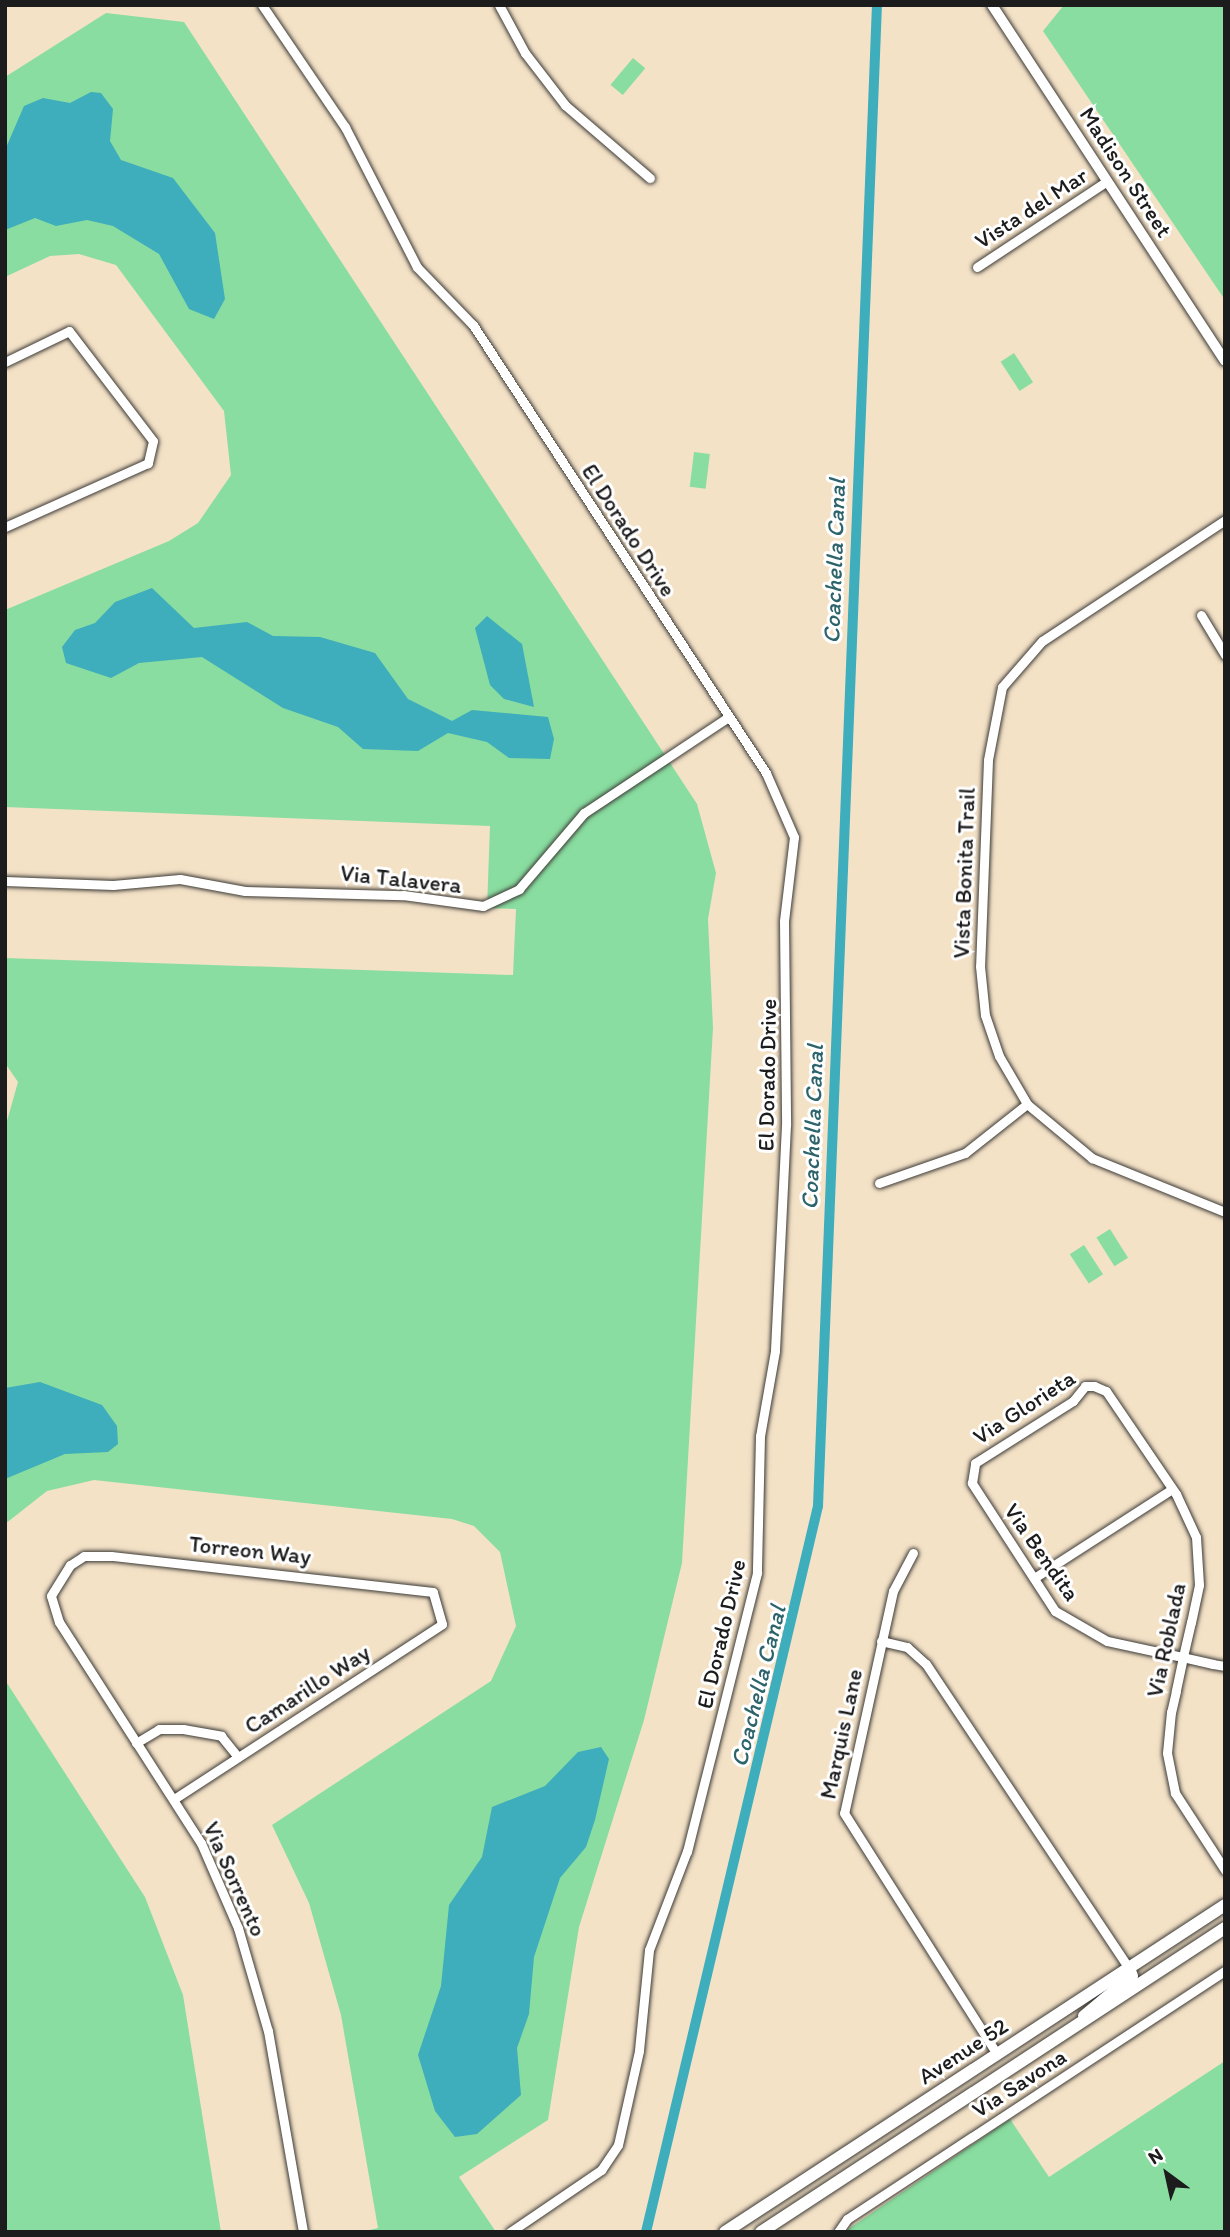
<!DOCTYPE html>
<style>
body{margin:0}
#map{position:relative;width:1230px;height:2237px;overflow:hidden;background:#f4e2c7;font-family:Itim,sans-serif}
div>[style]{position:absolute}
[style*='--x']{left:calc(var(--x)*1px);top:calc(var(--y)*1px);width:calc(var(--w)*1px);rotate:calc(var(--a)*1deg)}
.green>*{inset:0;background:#89dda0;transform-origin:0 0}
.water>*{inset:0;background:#3eadbc}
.canal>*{height:10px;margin:-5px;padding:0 5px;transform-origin:5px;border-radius:5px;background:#3eadbc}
.roads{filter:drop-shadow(0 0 2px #3c3a36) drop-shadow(0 0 2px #3c3a36)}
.minor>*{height:9px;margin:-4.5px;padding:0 4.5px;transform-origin:4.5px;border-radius:4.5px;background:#fff}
.tertiary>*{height:10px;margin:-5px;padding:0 5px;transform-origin:5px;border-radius:5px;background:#fff}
.secondary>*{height:12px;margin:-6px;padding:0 6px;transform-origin:6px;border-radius:6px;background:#fff}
span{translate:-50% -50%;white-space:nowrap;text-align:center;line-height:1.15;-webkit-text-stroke:6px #fff;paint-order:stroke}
.street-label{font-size:23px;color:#1c1c1c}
.water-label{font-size:24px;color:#2d646c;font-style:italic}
.frame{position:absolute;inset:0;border:7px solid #1c1c1c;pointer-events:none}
.north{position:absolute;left:1132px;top:2139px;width:70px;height:70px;-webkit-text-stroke:5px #fff;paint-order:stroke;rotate:327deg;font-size:19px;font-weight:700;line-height:28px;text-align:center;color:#1c1c1c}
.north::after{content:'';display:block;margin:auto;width:24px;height:32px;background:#1c1c1c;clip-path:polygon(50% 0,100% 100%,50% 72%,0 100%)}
</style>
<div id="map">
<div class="green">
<i style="clip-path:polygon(1064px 5px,1225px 5px,1225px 300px,1043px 31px)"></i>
<i style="clip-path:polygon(106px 13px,184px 22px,697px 804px,716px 873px,708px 919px,713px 1028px,682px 1563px,644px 1720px,579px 1927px,548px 2120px,459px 2177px,496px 2232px,361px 2232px,378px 2228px,341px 2015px,309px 1903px,272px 1825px,491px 1681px,516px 1626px,500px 1552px,474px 1526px,452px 1519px,94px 1480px,47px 1491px,5px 1524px,5px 1128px,18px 1082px,5px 1063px,5px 958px,513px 975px,516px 909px,487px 908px,490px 826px,5px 807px,5px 610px,169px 541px,198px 523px,231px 475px,224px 411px,116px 265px,79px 254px,50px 256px,5px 277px,5px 77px)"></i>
<i style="left:633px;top:58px;width:16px;height:35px;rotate:40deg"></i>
<i style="left:1014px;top:353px;width:35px;height:16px;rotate:57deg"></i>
<i style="left:694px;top:452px;width:16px;height:35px;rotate:7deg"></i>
<i style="left:1110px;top:1229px;width:34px;height:16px;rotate:58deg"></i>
<i style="left:1084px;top:1245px;width:35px;height:17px;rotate:57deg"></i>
<i style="clip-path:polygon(5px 1680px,145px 1897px,183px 1995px,221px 2232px,5px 2232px)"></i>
<i style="clip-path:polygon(1225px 2061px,1225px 2232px,844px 2232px,1010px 2119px,1049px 2177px)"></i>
</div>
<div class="water">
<i style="clip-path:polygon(91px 92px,101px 93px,113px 109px,110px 141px,121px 160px,173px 178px,215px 233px,225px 299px,214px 319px,189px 309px,159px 254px,113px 226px,87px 220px,56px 226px,35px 218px,5px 230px,5px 150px,24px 106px,43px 98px,70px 103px)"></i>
<i style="clip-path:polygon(152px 588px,194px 628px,247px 622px,273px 636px,320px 637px,375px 653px,408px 699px,452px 721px,472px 710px,548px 717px,554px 739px,550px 759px,509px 758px,487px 742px,448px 733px,418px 751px,363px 749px,338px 727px,283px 708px,202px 657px,139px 663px,111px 678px,66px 663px,62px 647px,75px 630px,95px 623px,115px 602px)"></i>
<i style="clip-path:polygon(487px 616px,522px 644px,534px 707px,504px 699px,490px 685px,475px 628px)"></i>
<i style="clip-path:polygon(40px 1382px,102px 1405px,117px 1426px,118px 1444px,108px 1452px,65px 1454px,5px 1479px,5px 1388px)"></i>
<i style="clip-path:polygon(601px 1747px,609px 1759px,595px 1820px,586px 1847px,560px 1878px,534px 1957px,529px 2014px,517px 2048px,521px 2095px,477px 2134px,455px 2137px,435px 2111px,418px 2055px,441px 1986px,449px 1905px,482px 1857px,492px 1807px,545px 1786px,578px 1752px)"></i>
</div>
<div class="canal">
<i style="--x:646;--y:2232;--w:746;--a:-76.67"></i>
<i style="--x:818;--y:1506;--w:1502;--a:-87.75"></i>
</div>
<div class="roads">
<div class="minor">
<i style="--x:262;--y:5;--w:148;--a:55.8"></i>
<i style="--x:345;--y:127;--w:157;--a:62.8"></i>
<i style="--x:417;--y:267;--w:81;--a:46"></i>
<i style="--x:473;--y:325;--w:535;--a:56.81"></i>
<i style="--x:766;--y:773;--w:70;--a:66.4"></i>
<i style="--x:794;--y:837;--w:85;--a:96.8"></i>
<i style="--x:784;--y:921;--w:204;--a:89.4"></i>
<i style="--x:786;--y:1125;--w:226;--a:92.8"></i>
<i style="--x:775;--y:1351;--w:86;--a:100"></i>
<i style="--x:760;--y:1436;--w:137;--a:91.3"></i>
<i style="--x:757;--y:1573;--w:287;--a:104.1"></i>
<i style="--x:687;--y:1851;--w:106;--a:111"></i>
<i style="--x:649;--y:1950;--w:101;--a:95.7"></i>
<i style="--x:639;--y:2051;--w:96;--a:102.6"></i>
<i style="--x:618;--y:2145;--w:30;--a:124"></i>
<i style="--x:601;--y:2170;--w:110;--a:145.7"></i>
<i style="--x:499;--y:5;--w:55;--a:61.6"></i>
<i style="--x:525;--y:53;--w:66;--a:52.4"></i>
<i style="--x:565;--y:105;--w:112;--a:40.7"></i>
<i style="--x:977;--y:267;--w:156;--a:-33.5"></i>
<i style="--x:5;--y:362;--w:71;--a:-25.8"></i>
<i style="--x:69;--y:331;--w:138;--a:52.6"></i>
<i style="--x:153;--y:441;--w:23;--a:103"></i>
<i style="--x:148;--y:463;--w:157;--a:155.9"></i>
<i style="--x:1225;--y:520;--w:219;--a:146.5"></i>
<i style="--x:1042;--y:641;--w:61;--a:131"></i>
<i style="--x:1002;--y:687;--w:74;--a:100.9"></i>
<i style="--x:988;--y:760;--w:206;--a:92.2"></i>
<i style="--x:980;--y:966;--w:49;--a:84.2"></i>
<i style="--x:985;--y:1015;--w:43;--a:71.1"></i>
<i style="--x:999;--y:1056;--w:56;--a:59.7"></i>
<i style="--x:1027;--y:1104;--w:85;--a:39.7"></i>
<i style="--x:1092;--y:1158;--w:144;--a:22.1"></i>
<i style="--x:1201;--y:615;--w:47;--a:59"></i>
<i style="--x:5;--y:881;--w:108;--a:2.1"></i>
<i style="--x:113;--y:885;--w:67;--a:-5.1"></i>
<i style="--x:180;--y:879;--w:66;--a:10.5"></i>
<i style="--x:245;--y:891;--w:158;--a:1.5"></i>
<i style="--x:403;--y:895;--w:81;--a:7.8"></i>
<i style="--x:483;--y:906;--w:40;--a:-25"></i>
<i style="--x:519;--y:889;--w:100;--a:-49.5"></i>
<i style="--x:584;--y:813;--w:172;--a:-33.6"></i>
<i style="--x:879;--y:1183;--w:91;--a:-19.2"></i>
<i style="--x:965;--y:1153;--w:79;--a:-38.3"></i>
<i style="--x:913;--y:1553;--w:43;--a:117.8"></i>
<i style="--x:893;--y:1591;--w:227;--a:102.4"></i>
<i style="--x:844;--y:1813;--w:285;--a:57.6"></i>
<i style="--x:1034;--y:1578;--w:164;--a:-32.8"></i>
<i style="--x:881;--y:1641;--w:27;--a:13"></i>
<i style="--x:907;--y:1647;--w:25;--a:42"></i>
<i style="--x:926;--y:1664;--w:366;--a:56.3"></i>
<i style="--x:1225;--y:1666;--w:12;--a:-171"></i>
<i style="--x:1213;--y:1664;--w:31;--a:-167"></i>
<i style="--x:1183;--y:1657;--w:25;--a:-169"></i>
<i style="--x:1158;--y:1652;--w:52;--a:-167.8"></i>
<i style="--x:1107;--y:1641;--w:60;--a:-150"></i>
<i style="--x:1055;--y:1611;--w:153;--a:-123"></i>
<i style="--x:972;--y:1483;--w:20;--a:-81"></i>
<i style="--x:975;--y:1463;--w:116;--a:-32.3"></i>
<i style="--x:1073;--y:1401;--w:19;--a:-51"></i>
<i style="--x:1085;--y:1386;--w:9;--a:0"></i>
<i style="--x:1094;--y:1386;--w:13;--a:23"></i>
<i style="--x:1106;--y:1391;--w:125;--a:55.8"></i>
<i style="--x:1176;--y:1494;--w:47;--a:65.1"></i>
<i style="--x:1196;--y:1537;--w:48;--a:86.4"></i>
<i style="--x:1199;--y:1585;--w:38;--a:102"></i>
<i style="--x:1191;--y:1622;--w:36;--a:103"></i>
<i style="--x:1183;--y:1657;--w:35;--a:102"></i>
<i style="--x:1176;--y:1691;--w:22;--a:103"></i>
<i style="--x:1171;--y:1712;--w:41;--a:95.6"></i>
<i style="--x:1167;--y:1753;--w:41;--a:78.7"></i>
<i style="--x:1175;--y:1793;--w:92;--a:57"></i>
<i style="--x:136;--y:1743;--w:27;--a:-31"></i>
<i style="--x:159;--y:1729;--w:24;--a:0"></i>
<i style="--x:183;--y:1729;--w:39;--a:10"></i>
<i style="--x:221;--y:1736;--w:27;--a:51"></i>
<i style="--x:174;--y:1799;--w:320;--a:-33.1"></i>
<i style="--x:442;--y:1624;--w:33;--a:-106"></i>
<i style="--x:433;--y:1592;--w:324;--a:-173.6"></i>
<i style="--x:111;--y:1556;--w:27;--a:180"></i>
<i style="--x:84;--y:1556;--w:17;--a:147"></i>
<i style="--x:70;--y:1565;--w:36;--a:122"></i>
<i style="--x:51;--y:1596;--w:27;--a:73"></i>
<i style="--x:59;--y:1622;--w:263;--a:57.3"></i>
<i style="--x:201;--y:1843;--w:93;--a:66.5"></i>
<i style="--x:238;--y:1928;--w:107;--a:73.8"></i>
<i style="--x:268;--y:2031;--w:204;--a:80.1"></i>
<i style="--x:838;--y:2232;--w:16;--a:-55"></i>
<i style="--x:847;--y:2219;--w:452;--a:-33.3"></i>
</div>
<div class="tertiary">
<i style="--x:992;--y:5;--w:425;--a:56.8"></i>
</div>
<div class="secondary">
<i style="--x:1084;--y:2016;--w:62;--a:-39.8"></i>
<i style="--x:1132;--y:1976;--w:9;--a:-111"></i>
<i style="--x:725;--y:2232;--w:597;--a:-33.18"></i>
<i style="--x:761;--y:2232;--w:555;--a:-33.23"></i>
</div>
</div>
<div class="street-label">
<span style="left:1126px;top:172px;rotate:57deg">Madison Street</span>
<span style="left:1031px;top:208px;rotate:-33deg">Vista del Mar</span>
<span style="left:629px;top:530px;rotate:57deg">El Dorado Drive</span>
<span style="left:964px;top:873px;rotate:-88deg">Vista Bonita Trail</span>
<span style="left:401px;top:879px;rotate:6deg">Via Talavera</span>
<span style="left:767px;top:1075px;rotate:-89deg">El Dorado Drive</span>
<span style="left:1024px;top:1407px;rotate:-33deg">Via Glorieta</span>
<span style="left:250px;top:1550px;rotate:6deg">Torreon Way</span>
<span style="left:1042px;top:1552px;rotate:55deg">Via Bendita</span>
<span style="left:721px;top:1634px;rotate:-77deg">El Dorado Drive</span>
<span style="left:1166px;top:1640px;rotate:-78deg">Via Roblada</span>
<span style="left:307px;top:1689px;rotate:-33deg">Camarillo Way</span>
<span style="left:841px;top:1734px;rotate:-78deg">Marquis Lane</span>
<span style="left:235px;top:1879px;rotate:66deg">Via Sorrento</span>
<span style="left:963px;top:2051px;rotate:-33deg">Avenue 52</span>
<span style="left:1019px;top:2083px;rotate:-33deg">Via Savona</span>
</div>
<div class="water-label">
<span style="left:834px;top:561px;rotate:-88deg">Coachella Canal</span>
<span style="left:812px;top:1127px;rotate:-88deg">Coachella Canal</span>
<span style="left:758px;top:1686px;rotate:-76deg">Coachella Canal</span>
</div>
<div class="frame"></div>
<div class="north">N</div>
</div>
